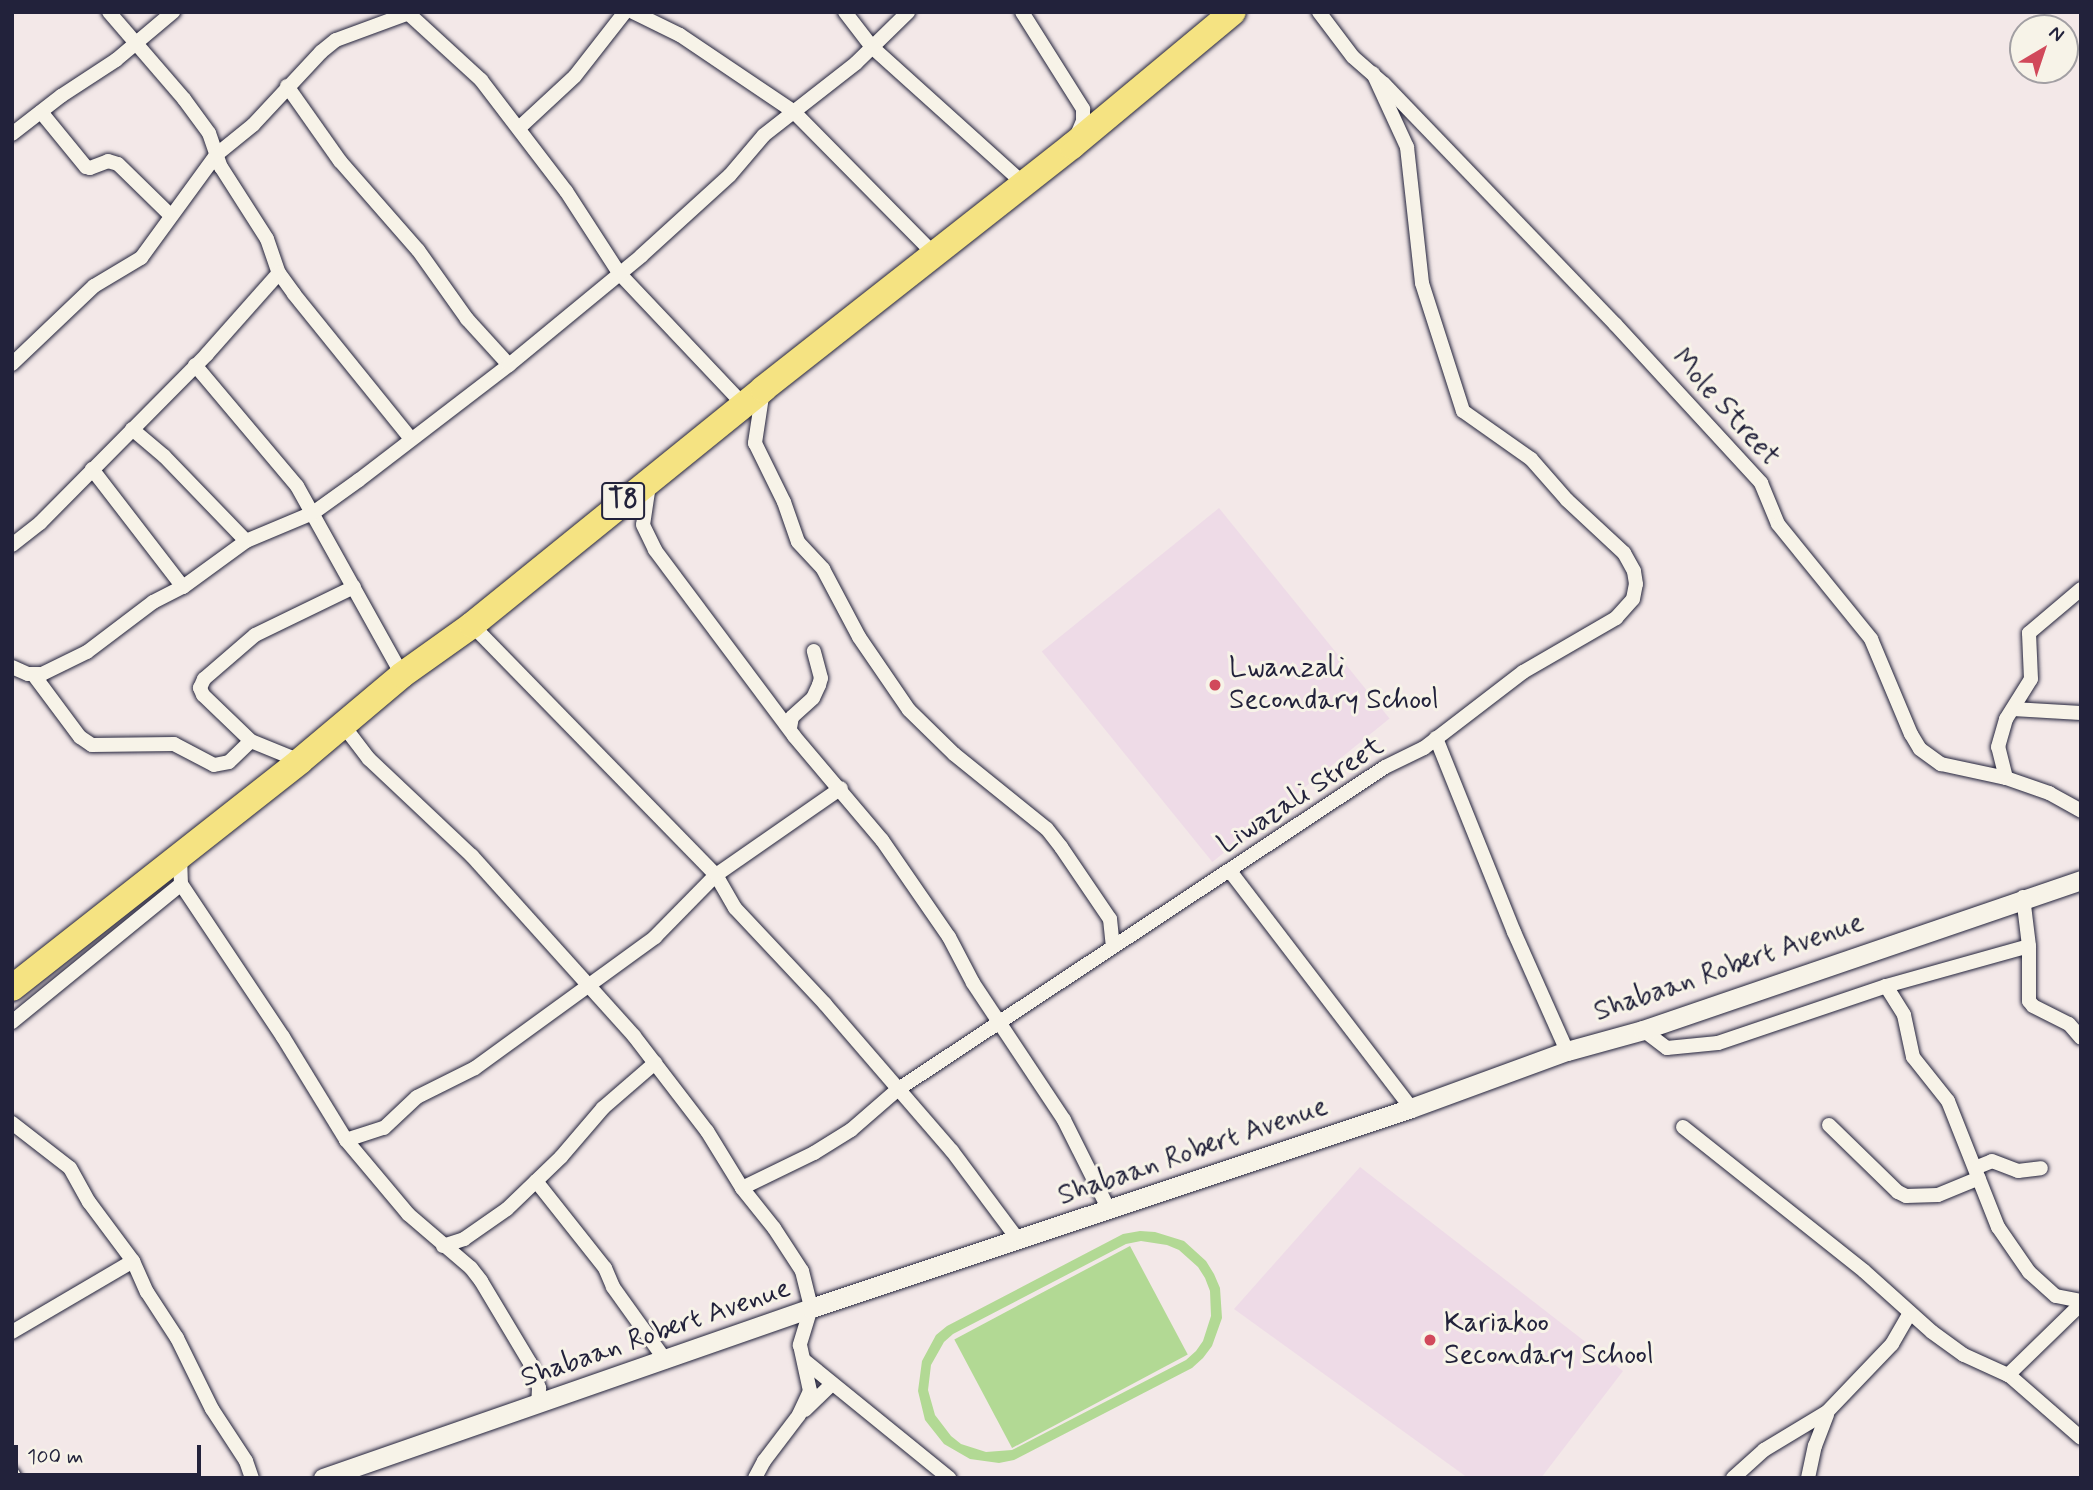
<!DOCTYPE html>
<style>
body{margin:0}
#map{position:relative;width:2093px;height:1490px;overflow:hidden;background:#f3e8e8;font-family:Mynerve,sans-serif}
div>[style]{position:absolute}
[style*='--x']{left:calc(var(--x)*1px);top:calc(var(--y)*1px);width:calc(var(--w)*1px);rotate:calc(var(--a)*1deg)}
.built>*{inset:0;background:#eedbe7;transform-origin:0 0}
.green>*{inset:0;background:#b2d994;transform-origin:0 0}
.roads{filter:drop-shadow(0 0 2px #22223b) drop-shadow(0 0 2px #22223b)}
.street>*{height:14px;margin:-7px;padding:0 7px;transform-origin:7px;border-radius:7px;background:#f7f3e8}
.secondary>*{height:19px;margin:-9.5px;padding:0 9.5px;transform-origin:9.5px;border-radius:9.5px;background:#f7f3e8}
.highway>*{height:26px;margin:-13px;padding:0 13px;transform-origin:13px;border-radius:13px;background:#f5e382}
.dots>*{width:19px;height:19px;translate:-50% -50%;box-sizing:border-box;border:4px solid #f7f3e8;border-radius:50%}
span{translate:-50% -50%;white-space:nowrap;text-align:center;line-height:1.15;-webkit-text-stroke:6px #f7f3e8;paint-order:stroke}
.shield-label span{padding:2px 5px;background:#f7f3e8;border:2px solid;border-radius:5px;-webkit-text-stroke-width:0}
.shield-label{font-size:26px;color:#22223b;font-weight:700}
.street-label{font-size:28px;color:#22223b}
.poi-label{font-size:28px;color:#22223b}
.left{translate:0 -50%;text-align:left}
.frame{position:absolute;inset:0;border:14px solid #22223b;pointer-events:none}
.north{position:absolute;left:2009px;top:14px;width:70px;height:70px;box-sizing:border-box;background:#f7f3e8;border:2px solid #a29fa3;border-radius:50%;rotate:39deg;font-size:19px;font-weight:700;line-height:28px;text-align:center;color:#22223b}
.north::after{content:'';display:block;margin:auto;width:24px;height:32px;background:#d1495b;clip-path:polygon(50% 0,100% 100%,50% 72%,0 100%)}
.scale{position:absolute;left:14px;top:1445px;width:187px;height:32px;box-sizing:border-box;border:4px solid #22223b;border-top:0;padding-left:9px;font-size:21px;line-height:24px;white-space:nowrap;color:#22223b;-webkit-text-stroke:5px #f7f3e8;paint-order:stroke}
</style>
<div id="map">
<div class="built">
<i style="left:1219px;top:508px;width:271px;height:228px;rotate:51deg"></i>
<i style="clip-path:polygon(1360px 1167px,1623px 1371px,1541px 1478px,1468px 1478px,1234px 1309px)"></i>
</div>
<div class="green">
<i style="clip-path:polygon(evenodd,1140px 1231px,1155px 1232px,1184px 1241px,1206px 1261px,1214px 1274px,1220px 1288px,1222px 1318px,1212px 1346px,1203px 1358px,1192px 1368px,1014px 1460px,999px 1463px,970px 1459px,944px 1444px,925px 1420px,918px 1391px,922px 1361px,936px 1335px,947px 1326px,1123px 1234px,1140px 1231px,1141px 1241px,1167px 1245px,1179px 1250px,1198px 1267px,1205px 1278px,1210px 1291px,1211px 1316px,1203px 1341px,1196px 1351px,1186px 1360px,1012px 1450px,986px 1452px,961px 1444px,951px 1436px,935px 1415px,928px 1390px,931px 1365px,944px 1342px,953px 1334px,1126px 1244px,1141px 1241px)"></i>
<i style="left:1130px;top:1246px;width:123px;height:199px;rotate:62deg"></i>
</div>
<div class="roads">
<div class="street">
<i style="--x:109;--y:12;--w:115;--a:49.2"></i>
<i style="--x:184;--y:99;--w:42;--a:53.7"></i>
<i style="--x:209;--y:133;--w:36;--a:71"></i>
<i style="--x:221;--y:167;--w:85;--a:57.4"></i>
<i style="--x:267;--y:239;--w:36;--a:71"></i>
<i style="--x:279;--y:273;--w:26;--a:54"></i>
<i style="--x:294;--y:294;--w:186;--a:51.1"></i>
<i style="--x:633;--y:12;--w:52;--a:26.1"></i>
<i style="--x:680;--y:35;--w:138;--a:34"></i>
<i style="--x:794;--y:112;--w:199;--a:45.4"></i>
<i style="--x:845;--y:12;--w:44;--a:52.4"></i>
<i style="--x:872;--y:47;--w:203;--a:42"></i>
<i style="--x:1022;--y:12;--w:115;--a:57.8"></i>
<i style="--x:1083;--y:109;--w:12;--a:90"></i>
<i style="--x:1083;--y:121;--w:15;--a:113"></i>
<i style="--x:1319;--y:12;--w:56;--a:52.9"></i>
<i style="--x:1353;--y:57;--w:41;--a:41.1"></i>
<i style="--x:1384;--y:84;--w:333;--a:46.1"></i>
<i style="--x:1615;--y:324;--w:216;--a:47.4"></i>
<i style="--x:1761;--y:483;--w:44;--a:67.5"></i>
<i style="--x:1778;--y:524;--w:148;--a:51"></i>
<i style="--x:1871;--y:639;--w:103;--a:67.2"></i>
<i style="--x:1911;--y:734;--w:17;--a:59"></i>
<i style="--x:1920;--y:749;--w:26;--a:36"></i>
<i style="--x:1941;--y:764;--w:66;--a:12.2"></i>
<i style="--x:2006;--y:778;--w:46;--a:19.2"></i>
<i style="--x:2049;--y:793;--w:37;--a:29"></i>
<i style="--x:409;--y:14;--w:98;--a:42.5"></i>
<i style="--x:481;--y:80;--w:140;--a:52.6"></i>
<i style="--x:566;--y:191;--w:98;--a:57.1"></i>
<i style="--x:619;--y:273;--w:182;--a:46.6"></i>
<i style="--x:287;--y:86;--w:92;--a:54.8"></i>
<i style="--x:340;--y:161;--w:118;--a:48.8"></i>
<i style="--x:418;--y:250;--w:85;--a:54.6"></i>
<i style="--x:467;--y:319;--w:62;--a:47.6"></i>
<i style="--x:41;--y:112;--w:71;--a:50.7"></i>
<i style="--x:86;--y:167;--w:4;--a:14"></i>
<i style="--x:90;--y:168;--w:19;--a:-21"></i>
<i style="--x:108;--y:161;--w:10;--a:17"></i>
<i style="--x:118;--y:164;--w:73;--a:44.4"></i>
<i style="--x:519;--y:128;--w:76;--a:-42.9"></i>
<i style="--x:575;--y:76;--w:81;--a:-52"></i>
<i style="--x:12;--y:134;--w:62;--a:-37.8"></i>
<i style="--x:61;--y:96;--w:66;--a:-33.2"></i>
<i style="--x:116;--y:60;--w:75;--a:-40.1"></i>
<i style="--x:12;--y:364;--w:113;--a:-43.6"></i>
<i style="--x:94;--y:286;--w:55;--a:-30.8"></i>
<i style="--x:141;--y:258;--w:127;--a:-53.9"></i>
<i style="--x:216;--y:155;--w:48;--a:-39"></i>
<i style="--x:253;--y:125;--w:100;--a:-47"></i>
<i style="--x:321;--y:52;--w:19;--a:-39"></i>
<i style="--x:336;--y:40;--w:81;--a:-20.2"></i>
<i style="--x:195;--y:365;--w:158;--a:49.9"></i>
<i style="--x:297;--y:486;--w:216;--a:60.9"></i>
<i style="--x:763;--y:390;--w:54;--a:98.6"></i>
<i style="--x:755;--y:443;--w:66;--a:63.8"></i>
<i style="--x:784;--y:502;--w:42;--a:70.7"></i>
<i style="--x:798;--y:542;--w:37;--a:47"></i>
<i style="--x:823;--y:569;--w:77;--a:62.1"></i>
<i style="--x:859;--y:637;--w:88;--a:55.6"></i>
<i style="--x:909;--y:710;--w:63;--a:44.4"></i>
<i style="--x:954;--y:754;--w:119;--a:38.9"></i>
<i style="--x:1047;--y:829;--w:23;--a:52"></i>
<i style="--x:1061;--y:847;--w:87;--a:55.8"></i>
<i style="--x:1110;--y:919;--w:27;--a:84"></i>
<i style="--x:132;--y:429;--w:42;--a:40.2"></i>
<i style="--x:164;--y:456;--w:118;--a:46"></i>
<i style="--x:92;--y:469;--w:149;--a:52.4"></i>
<i style="--x:649;--y:485;--w:40;--a:98.5"></i>
<i style="--x:643;--y:525;--w:28;--a:64"></i>
<i style="--x:655;--y:550;--w:232;--a:53.2"></i>
<i style="--x:794;--y:736;--w:136;--a:49.8"></i>
<i style="--x:882;--y:840;--w:118;--a:55.4"></i>
<i style="--x:949;--y:937;--w:52;--a:62.4"></i>
<i style="--x:973;--y:983;--w:164;--a:56.4"></i>
<i style="--x:1064;--y:1120;--w:98;--a:63.4"></i>
<i style="--x:12;--y:545;--w:36;--a:-38"></i>
<i style="--x:40;--y:523;--w:238;--a:-45.3"></i>
<i style="--x:207;--y:354;--w:108;--a:-48.4"></i>
<i style="--x:472;--y:625;--w:349;--a:45.7"></i>
<i style="--x:716;--y:875;--w:38;--a:60"></i>
<i style="--x:735;--y:908;--w:132;--a:46.8"></i>
<i style="--x:825;--y:1004;--w:194;--a:49.2"></i>
<i style="--x:952;--y:1151;--w:112;--a:53.3"></i>
<i style="--x:12;--y:667;--w:17;--a:24"></i>
<i style="--x:28;--y:674;--w:14;--a:0"></i>
<i style="--x:42;--y:674;--w:50;--a:-26.1"></i>
<i style="--x:87;--y:652;--w:83;--a:-37.1"></i>
<i style="--x:153;--y:602;--w:34;--a:-27"></i>
<i style="--x:183;--y:587;--w:78;--a:-36.1"></i>
<i style="--x:246;--y:541;--w:73;--a:-22.7"></i>
<i style="--x:313;--y:513;--w:57;--a:-35.7"></i>
<i style="--x:359;--y:480;--w:189;--a:-37.5"></i>
<i style="--x:509;--y:365;--w:171;--a:-39.5"></i>
<i style="--x:641;--y:256;--w:120;--a:-42.3"></i>
<i style="--x:730;--y:175;--w:52;--a:-49.6"></i>
<i style="--x:764;--y:135;--w:117;--a:-38"></i>
<i style="--x:856;--y:63;--w:73;--a:-44.4"></i>
<i style="--x:33;--y:674;--w:79;--a:53.3"></i>
<i style="--x:80;--y:737;--w:14;--a:34"></i>
<i style="--x:92;--y:745;--w:82;--a:-0.7"></i>
<i style="--x:174;--y:744;--w:45;--a:27.7"></i>
<i style="--x:214;--y:765;--w:15;--a:-11"></i>
<i style="--x:229;--y:762;--w:30;--a:-44"></i>
<i style="--x:2013;--y:709;--w:68;--a:3.4"></i>
<i style="--x:343;--y:725;--w:43;--a:52.6"></i>
<i style="--x:369;--y:759;--w:141;--a:43.3"></i>
<i style="--x:472;--y:856;--w:242;--a:48"></i>
<i style="--x:634;--y:1036;--w:120;--a:52.5"></i>
<i style="--x:707;--y:1131;--w:67;--a:58.4"></i>
<i style="--x:742;--y:1188;--w:51;--a:51.3"></i>
<i style="--x:774;--y:1228;--w:51;--a:56.9"></i>
<i style="--x:802;--y:1271;--w:38;--a:76"></i>
<i style="--x:811;--y:1308;--w:39;--a:107"></i>
<i style="--x:800;--y:1345;--w:47;--a:77.7"></i>
<i style="--x:810;--y:1391;--w:26;--a:115"></i>
<i style="--x:799;--y:1415;--w:58;--a:127.3"></i>
<i style="--x:764;--y:1461;--w:19;--a:118"></i>
<i style="--x:790;--y:728;--w:11;--a:-80"></i>
<i style="--x:792;--y:717;--w:28;--a:-42"></i>
<i style="--x:813;--y:698;--w:14;--a:-65"></i>
<i style="--x:819;--y:685;--w:7;--a:-74"></i>
<i style="--x:821;--y:678;--w:28;--a:-105"></i>
<i style="--x:1436;--y:738;--w:209;--a:68.1"></i>
<i style="--x:1514;--y:932;--w:130;--a:66"></i>
<i style="--x:300;--y:761;--w:53;--a:-157.8"></i>
<i style="--x:251;--y:741;--w:66;--a:-136.2"></i>
<i style="--x:203;--y:695;--w:8;--a:-113"></i>
<i style="--x:200;--y:688;--w:10;--a:-66"></i>
<i style="--x:204;--y:679;--w:67;--a:-40.8"></i>
<i style="--x:255;--y:635;--w:110;--a:-25.9"></i>
<i style="--x:2006;--y:778;--w:32;--a:-104"></i>
<i style="--x:1998;--y:747;--w:29;--a:-74"></i>
<i style="--x:2006;--y:719;--w:47;--a:-58"></i>
<i style="--x:2031;--y:679;--w:46;--a:-92.5"></i>
<i style="--x:2029;--y:633;--w:68;--a:-40.2"></i>
<i style="--x:180;--y:856;--w:28;--a:88"></i>
<i style="--x:181;--y:884;--w:184;--a:56.3"></i>
<i style="--x:283;--y:1037;--w:121;--a:58.5"></i>
<i style="--x:346;--y:1140;--w:97;--a:50"></i>
<i style="--x:408;--y:1214;--w:83;--a:40.6"></i>
<i style="--x:471;--y:1268;--w:16;--a:52"></i>
<i style="--x:481;--y:1281;--w:96;--a:59.1"></i>
<i style="--x:530;--y:1363;--w:27;--a:70"></i>
<i style="--x:539;--y:1388;--w:17;--a:93"></i>
<i style="--x:1230;--y:871;--w:298;--a:52.6"></i>
<i style="--x:2023;--y:897;--w:49;--a:83"></i>
<i style="--x:2029;--y:946;--w:55;--a:90"></i>
<i style="--x:2029;--y:1001;--w:6;--a:51"></i>
<i style="--x:2033;--y:1006;--w:40;--a:26.6"></i>
<i style="--x:2069;--y:1024;--w:18;--a:49"></i>
<i style="--x:1886;--y:986;--w:34;--a:58"></i>
<i style="--x:1904;--y:1015;--w:43;--a:77.9"></i>
<i style="--x:1913;--y:1057;--w:56;--a:51.5"></i>
<i style="--x:1948;--y:1101;--w:136;--a:68.4"></i>
<i style="--x:1998;--y:1227;--w:55;--a:55.4"></i>
<i style="--x:2029;--y:1272;--w:36;--a:42"></i>
<i style="--x:2056;--y:1296;--w:25;--a:11"></i>
<i style="--x:12;--y:1022;--w:218;--a:-39.2"></i>
<i style="--x:1643;--y:1030;--w:30;--a:37"></i>
<i style="--x:1667;--y:1048;--w:51;--a:-5.6"></i>
<i style="--x:1718;--y:1043;--w:177;--a:-18.7"></i>
<i style="--x:1886;--y:986;--w:148;--a:-15.6"></i>
<i style="--x:12;--y:1123;--w:73;--a:37.8"></i>
<i style="--x:70;--y:1168;--w:39;--a:61"></i>
<i style="--x:89;--y:1202;--w:74;--a:53.3"></i>
<i style="--x:133;--y:1261;--w:34;--a:66"></i>
<i style="--x:147;--y:1292;--w:55;--a:56.9"></i>
<i style="--x:177;--y:1338;--w:79;--a:63.8"></i>
<i style="--x:212;--y:1409;--w:62;--a:56.8"></i>
<i style="--x:246;--y:1461;--w:18;--a:71"></i>
<i style="--x:1829;--y:1125;--w:96;--a:44.2"></i>
<i style="--x:1898;--y:1192;--w:9;--a:27"></i>
<i style="--x:1906;--y:1196;--w:32;--a:-2"></i>
<i style="--x:1938;--y:1195;--w:44;--a:-22.5"></i>
<i style="--x:1683;--y:1127;--w:231;--a:38.5"></i>
<i style="--x:1864;--y:1271;--w:91;--a:41.9"></i>
<i style="--x:1932;--y:1332;--w:39;--a:36"></i>
<i style="--x:1964;--y:1355;--w:51;--a:24.5"></i>
<i style="--x:2010;--y:1376;--w:94;--a:41.1"></i>
<i style="--x:346;--y:1140;--w:40;--a:-18"></i>
<i style="--x:384;--y:1128;--w:45;--a:-43.2"></i>
<i style="--x:417;--y:1097;--w:65;--a:-26.6"></i>
<i style="--x:475;--y:1068;--w:223;--a:-36"></i>
<i style="--x:655;--y:937;--w:87;--a:-45.5"></i>
<i style="--x:716;--y:875;--w:152;--a:-34.8"></i>
<i style="--x:1975;--y:1168;--w:18;--a:-22"></i>
<i style="--x:1992;--y:1161;--w:28;--a:21"></i>
<i style="--x:2018;--y:1171;--w:23;--a:-7"></i>
<i style="--x:536;--y:1181;--w:111;--a:51.6"></i>
<i style="--x:605;--y:1268;--w:21;--a:67"></i>
<i style="--x:613;--y:1287;--w:91;--a:54.4"></i>
<i style="--x:742;--y:1188;--w:80;--a:-25.9"></i>
<i style="--x:814;--y:1153;--w:44;--a:-31.9"></i>
<i style="--x:851;--y:1130;--w:61;--a:-41"></i>
<i style="--x:897;--y:1090;--w:585;--a:-33.5"></i>
<i style="--x:1385;--y:767;--w:43;--a:-26"></i>
<i style="--x:1424;--y:748;--w:125;--a:-37.5"></i>
<i style="--x:1523;--y:672;--w:108;--a:-30.1"></i>
<i style="--x:1616;--y:618;--w:25;--a:-48"></i>
<i style="--x:1633;--y:599;--w:15;--a:-79"></i>
<i style="--x:1636;--y:584;--w:13;--a:-99"></i>
<i style="--x:1634;--y:571;--w:21;--a:-119"></i>
<i style="--x:1624;--y:553;--w:78;--a:-137.1"></i>
<i style="--x:1567;--y:500;--w:55;--a:-131.3"></i>
<i style="--x:1531;--y:459;--w:83;--a:-144.8"></i>
<i style="--x:1463;--y:411;--w:134;--a:-107.8"></i>
<i style="--x:1422;--y:283;--w:137;--a:-96.3"></i>
<i style="--x:1407;--y:147;--w:81;--a:-114.7"></i>
<i style="--x:443;--y:1246;--w:22;--a:-18"></i>
<i style="--x:464;--y:1239;--w:52;--a:-34.9"></i>
<i style="--x:507;--y:1209;--w:75;--a:-43.9"></i>
<i style="--x:561;--y:1157;--w:65;--a:-49.4"></i>
<i style="--x:603;--y:1108;--w:69;--a:-40.9"></i>
<i style="--x:12;--y:1332;--w:140;--a:-30.4"></i>
<i style="--x:805;--y:1361;--w:186;--a:39.1"></i>
<i style="--x:2008;--y:1375;--w:102;--a:-44.2"></i>
<i style="--x:805;--y:1410;--w:37;--a:-44"></i>
<i style="--x:12;--y:1473;--w:6;--a:59"></i>
<i style="--x:1733;--y:1478;--w:42;--a:-42.1"></i>
<i style="--x:1764;--y:1450;--w:74;--a:-31.1"></i>
<i style="--x:1827;--y:1412;--w:94;--a:-46.3"></i>
<i style="--x:1892;--y:1344;--w:36;--a:-60"></i>
<i style="--x:1808;--y:1478;--w:33;--a:-78"></i>
<i style="--x:1815;--y:1446;--w:34;--a:-69"></i>
</div>
<div class="secondary">
<i style="--x:323;--y:1478;--w:517;--a:-19.21"></i>
<i style="--x:811;--y:1308;--w:632;--a:-18.43"></i>
<i style="--x:1411;--y:1108;--w:166;--a:-20.1"></i>
<i style="--x:1567;--y:1051;--w:79;--a:-15.4"></i>
<i style="--x:1643;--y:1030;--w:463;--a:-18.9"></i>
</div>
<div class="highway">
<i style="--x:12;--y:988;--w:367;--a:-38.2"></i>
<i style="--x:300;--y:761;--w:133;--a:-40.1"></i>
<i style="--x:402;--y:675;--w:86;--a:-35.5"></i>
<i style="--x:472;--y:625;--w:375;--a:-39"></i>
<i style="--x:763;--y:389;--w:393;--a:-38.2"></i>
<i style="--x:1072;--y:146;--w:209;--a:-39.8"></i>
</div>
</div>
<div class="dots">
<i style="left:1215px;top:685px;background:#d1495b"></i>
<i style="left:1430px;top:1340px;background:#d1495b"></i>
</div>
<div class="shield-label">
<span style="left:623px;top:501px">T8</span>
</div>
<div class="street-label">
<span style="left:1725px;top:408px;rotate:48deg">Mole Street</span>
<span style="left:1301px;top:796px;rotate:-33deg">Liwazali Street</span>
<span style="left:1729px;top:968px;rotate:-19deg">Shabaan Robert Avenue</span>
<span style="left:1193px;top:1152px;rotate:-19deg">Shabaan Robert Avenue</span>
<span style="left:656px;top:1334px;rotate:-19deg">Shabaan Robert Avenue</span>
</div>
<div class="poi-label">
<span class="left" style="left:1229px;top:685px">Lwanzali<br>Secondary School</span>
<span class="left" style="left:1444px;top:1340px">Kariakoo<br>Secondary School</span>
</div>
<div class="frame"></div>
<div class="north">N</div>
<div class="scale">100 m</div>
</div>
